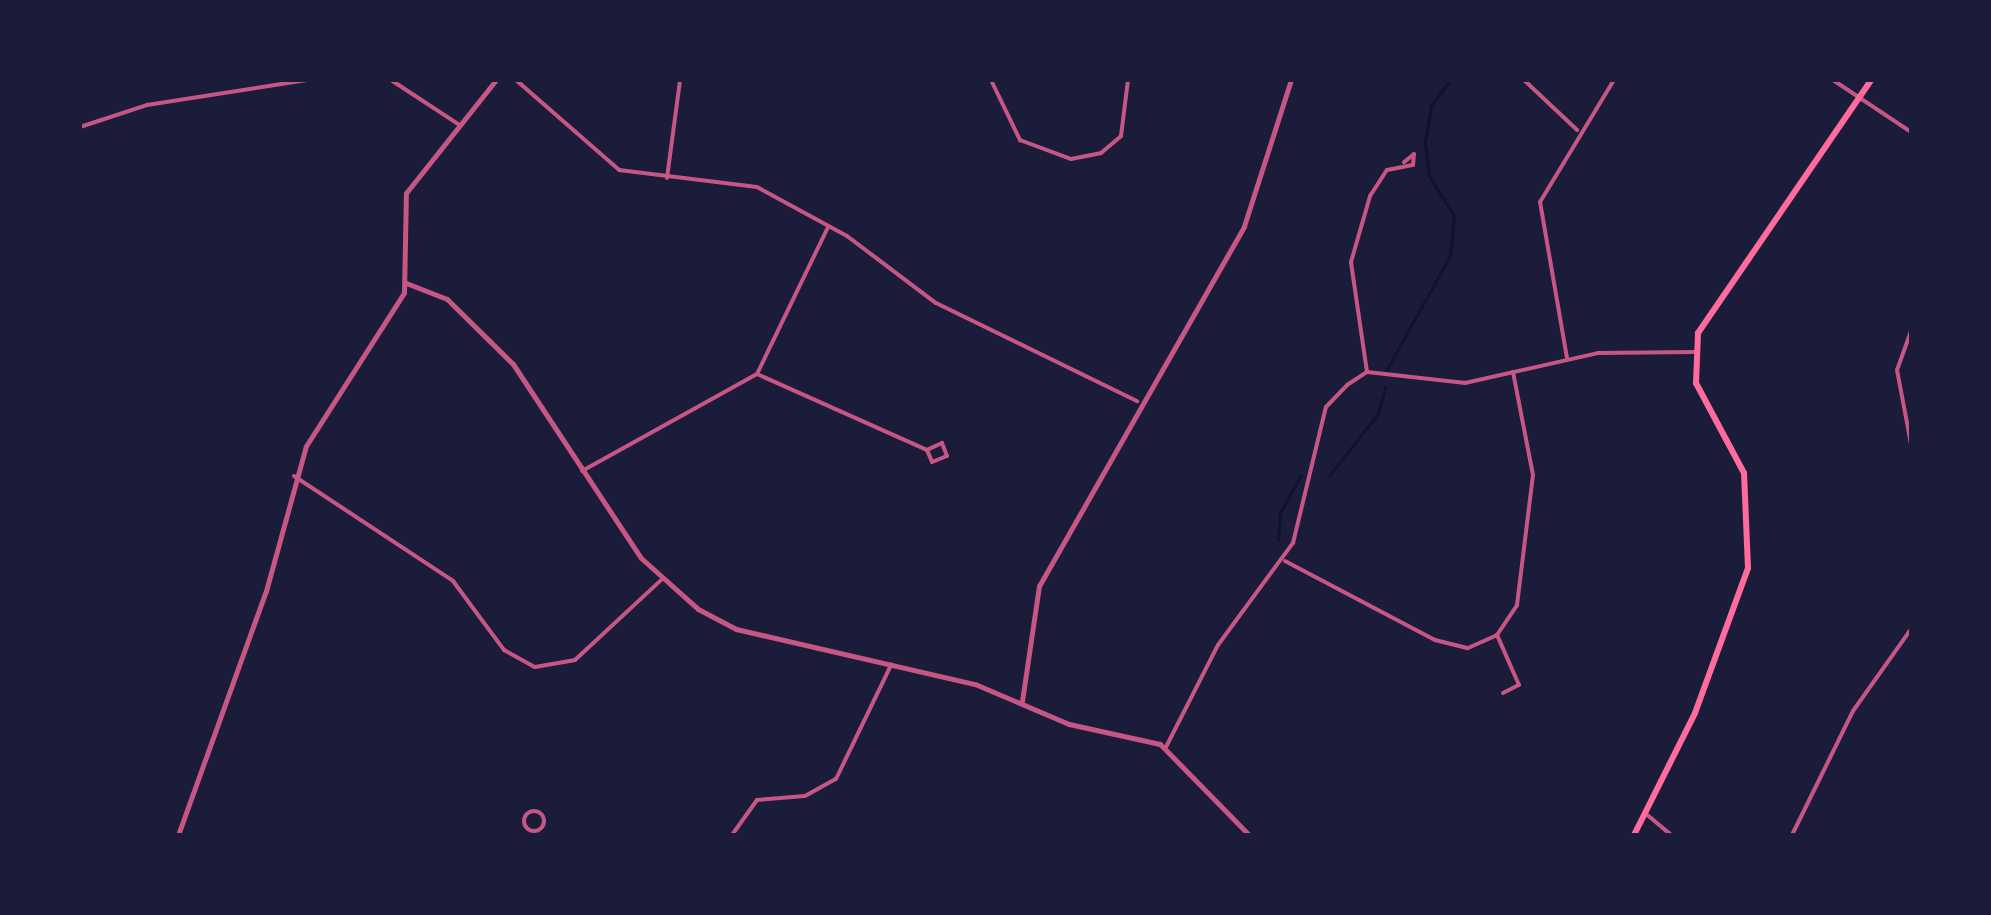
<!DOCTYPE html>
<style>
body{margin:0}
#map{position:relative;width:1991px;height:915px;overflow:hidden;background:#1b1b3a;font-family:Commissioner,sans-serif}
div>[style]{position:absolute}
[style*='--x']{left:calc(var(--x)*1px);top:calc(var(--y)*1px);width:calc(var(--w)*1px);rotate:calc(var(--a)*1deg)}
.stream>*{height:2.5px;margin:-1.25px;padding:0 1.25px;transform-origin:1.25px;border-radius:1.25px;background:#12122b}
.minor>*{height:4px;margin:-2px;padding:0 2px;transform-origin:2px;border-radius:2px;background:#c65784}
.minor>.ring{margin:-2px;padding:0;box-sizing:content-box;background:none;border:4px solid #c65784;border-radius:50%}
.tertiary>*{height:5px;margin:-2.5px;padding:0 2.5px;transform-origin:2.5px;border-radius:2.5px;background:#c65784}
.secondary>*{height:6px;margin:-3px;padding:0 3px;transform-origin:3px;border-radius:3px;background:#ff6b9d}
span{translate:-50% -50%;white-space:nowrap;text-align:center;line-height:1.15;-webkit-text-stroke:8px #1b1b3a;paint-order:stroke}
.frame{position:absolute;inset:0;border:82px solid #1b1b3a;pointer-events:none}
</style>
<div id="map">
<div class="stream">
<i style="--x:1387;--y:369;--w:129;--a:-60.9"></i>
<i style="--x:1450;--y:256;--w:40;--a:-84.3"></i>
<i style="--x:1454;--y:216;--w:47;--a:-122"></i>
<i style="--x:1429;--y:176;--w:35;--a:-97"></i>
<i style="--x:1425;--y:141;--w:36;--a:-80"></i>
<i style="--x:1431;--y:106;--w:32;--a:-54"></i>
<i style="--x:1329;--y:476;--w:79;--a:-51.7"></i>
<i style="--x:1378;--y:414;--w:28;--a:-75"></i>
<i style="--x:1278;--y:541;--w:28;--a:-86"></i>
<i style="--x:1280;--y:513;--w:43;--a:-61.1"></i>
</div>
<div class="minor">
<i style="--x:391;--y:80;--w:80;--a:33.3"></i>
<i style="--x:516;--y:80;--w:137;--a:41.1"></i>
<i style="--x:619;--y:170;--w:139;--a:7"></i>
<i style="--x:757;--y:187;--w:102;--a:28.6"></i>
<i style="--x:847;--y:236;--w:111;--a:37"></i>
<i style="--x:936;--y:303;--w:224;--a:26"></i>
<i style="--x:991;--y:80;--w:67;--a:64.2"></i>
<i style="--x:1020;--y:140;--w:54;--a:20.4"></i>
<i style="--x:1071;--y:159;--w:31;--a:-11"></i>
<i style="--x:1101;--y:153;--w:26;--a:-40"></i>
<i style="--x:1121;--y:136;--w:56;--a:-82.9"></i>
<i style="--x:1524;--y:80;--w:73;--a:43.3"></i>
<i style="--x:1833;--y:80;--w:94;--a:33.7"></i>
<i style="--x:80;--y:127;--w:71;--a:-18.2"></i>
<i style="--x:147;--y:105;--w:162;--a:-8.9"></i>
<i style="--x:667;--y:178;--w:99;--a:-82.4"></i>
<i style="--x:1911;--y:331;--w:41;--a:109.7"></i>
<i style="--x:1897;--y:370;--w:75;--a:79.3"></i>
<i style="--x:1567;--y:358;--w:158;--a:-99.8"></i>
<i style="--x:1540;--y:202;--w:143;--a:-58.8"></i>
<i style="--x:1367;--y:372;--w:111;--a:-98.3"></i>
<i style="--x:1351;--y:262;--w:69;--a:-73.9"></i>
<i style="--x:1370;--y:196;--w:31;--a:-57"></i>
<i style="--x:1387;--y:170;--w:26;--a:-11"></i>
<i style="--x:1413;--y:165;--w:11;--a:-85"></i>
<i style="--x:1414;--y:154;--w:13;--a:141"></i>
<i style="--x:757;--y:374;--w:186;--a:24.1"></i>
<i style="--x:927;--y:450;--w:13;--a:67"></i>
<i style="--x:932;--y:462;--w:16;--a:-22"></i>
<i style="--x:947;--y:456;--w:14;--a:-111"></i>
<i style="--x:942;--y:443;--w:17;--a:155"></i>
<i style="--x:582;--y:471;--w:200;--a:-29"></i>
<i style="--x:757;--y:374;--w:163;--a:-64.2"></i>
<i style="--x:294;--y:476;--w:191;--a:33.4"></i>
<i style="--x:453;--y:581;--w:86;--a:53.5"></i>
<i style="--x:504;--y:650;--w:35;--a:29"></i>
<i style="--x:535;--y:667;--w:41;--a:-9.9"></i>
<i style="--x:575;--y:660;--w:117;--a:-42.9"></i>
<i style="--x:1285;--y:561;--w:170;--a:27.8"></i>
<i style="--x:1435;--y:640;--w:34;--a:14"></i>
<i style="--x:1468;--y:648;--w:32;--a:-24"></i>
<i style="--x:1503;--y:693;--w:18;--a:-27"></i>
<i style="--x:1519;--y:685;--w:55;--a:-113.7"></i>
<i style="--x:1497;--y:635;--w:36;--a:-56"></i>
<i style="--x:1517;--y:605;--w:131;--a:-83"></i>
<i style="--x:1533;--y:475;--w:105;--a:-101"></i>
<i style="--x:1166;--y:747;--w:114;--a:-63"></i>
<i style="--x:1218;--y:645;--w:127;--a:-53.7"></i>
<i style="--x:1293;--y:543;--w:140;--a:-76.4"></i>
<i style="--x:1326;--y:407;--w:30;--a:-46"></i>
<i style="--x:1347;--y:385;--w:24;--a:-33"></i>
<i style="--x:1367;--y:372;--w:99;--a:6.4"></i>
<i style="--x:1465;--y:383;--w:136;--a:-12.7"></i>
<i style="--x:1598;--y:353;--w:96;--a:-0.6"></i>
<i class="ring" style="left:524px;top:811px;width:16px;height:16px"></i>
<i style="--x:1645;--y:813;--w:34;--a:40"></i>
<i style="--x:732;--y:835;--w:43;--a:-54.5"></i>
<i style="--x:757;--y:800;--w:48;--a:-4.8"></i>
<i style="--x:805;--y:796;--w:35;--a:-29"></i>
<i style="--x:836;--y:779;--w:127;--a:-64.2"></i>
<i style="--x:1792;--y:835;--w:138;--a:-63.8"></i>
<i style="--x:1853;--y:711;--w:100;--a:-54.7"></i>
</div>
<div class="tertiary">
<i style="--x:406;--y:283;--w:44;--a:21.3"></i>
<i style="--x:447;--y:299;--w:93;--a:44.6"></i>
<i style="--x:513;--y:364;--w:232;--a:56.6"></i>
<i style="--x:641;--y:558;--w:76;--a:41.8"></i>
<i style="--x:698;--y:609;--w:43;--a:27.8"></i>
<i style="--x:736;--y:629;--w:245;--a:13"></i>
<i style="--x:975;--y:684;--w:102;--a:23.1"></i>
<i style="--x:1069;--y:724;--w:93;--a:12.4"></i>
<i style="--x:1160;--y:744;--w:127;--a:45.6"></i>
<i style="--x:1022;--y:701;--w:116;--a:-81.6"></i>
<i style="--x:1039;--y:586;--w:414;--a:-60.3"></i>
<i style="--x:1244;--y:226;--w:153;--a:-72.2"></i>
<i style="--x:178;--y:835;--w:259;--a:-70.2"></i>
<i style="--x:266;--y:591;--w:150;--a:-74.6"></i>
<i style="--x:306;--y:446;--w:182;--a:-57.4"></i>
<i style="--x:404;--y:293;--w:100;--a:-88.9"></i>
<i style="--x:406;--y:193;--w:144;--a:-51.5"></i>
</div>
<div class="secondary">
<i style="--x:1634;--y:835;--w:136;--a:-63.4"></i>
<i style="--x:1695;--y:713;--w:154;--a:-69.9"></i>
<i style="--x:1748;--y:568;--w:95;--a:-92.4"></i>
<i style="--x:1744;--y:473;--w:102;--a:-118.1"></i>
<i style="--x:1696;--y:383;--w:50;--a:-87.7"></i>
<i style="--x:1698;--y:333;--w:306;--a:-55.6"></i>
</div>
<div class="frame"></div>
</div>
